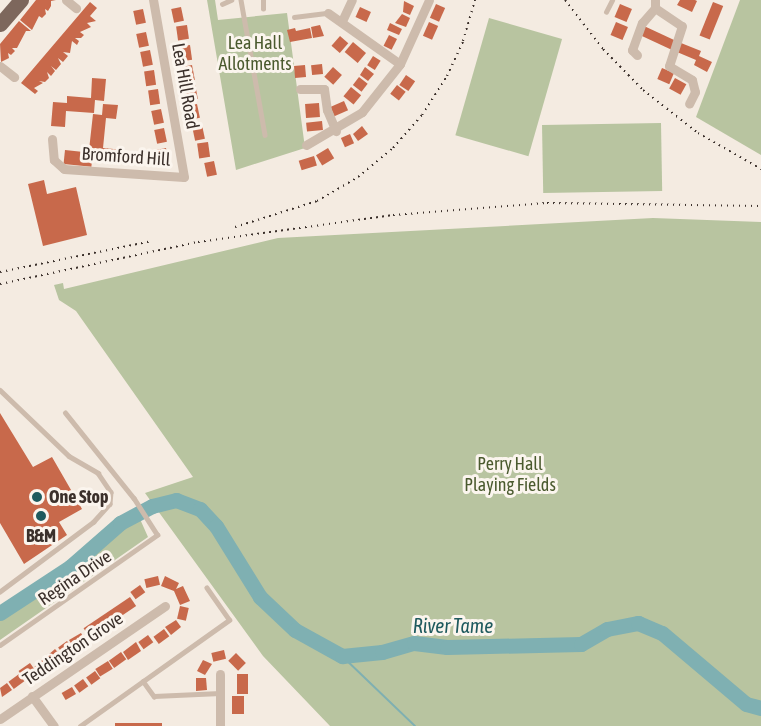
<!DOCTYPE html>
<style>
body{margin:0}
#map{position:relative;width:761px;height:726px;overflow:hidden;background:#f4ebe1;font-family:"Asap Condensed",sans-serif}
div>[style]{position:absolute}
[style*='--x']{left:calc(var(--x)*1px);top:calc(var(--y)*1px);width:calc(var(--w)*1px);rotate:calc(var(--a)*1deg)}
.green>*{inset:0;background:#b8c4a0;transform-origin:0 0}
.stream>*{height:2px;margin:-1px;padding:0 1px;transform-origin:1px;border-radius:1px;background:#7fb0b2}
.river>*{height:15px;margin:-7.5px;padding:0 7.5px;transform-origin:7.5px;border-radius:7.5px;background:#7fb0b2}
.building>*{inset:0;background:#c8694b;transform-origin:0 0}
.lane>*{height:4.5px;margin:-2.25px;padding:0 2.25px;transform-origin:2.25px;border-radius:2.25px;background:#cdbbac}
.street>*{height:9px;margin:-4.5px;padding:0 4.5px;transform-origin:4.5px;border-radius:4.5px;background:#cdbbac}
.primary>*{height:15px;margin:-7.5px;padding:0 7.5px;transform-origin:7.5px;border-radius:7.5px;background:#7d675c}
.rail>*{height:2px;margin-top:-1px;transform-origin:0;background:repeating-linear-gradient(90deg,#3b302b 0 1.5px,transparent 0 6px)}
.dots>*{width:16px;height:16px;translate:-50% -50%;box-sizing:border-box;border:3px solid #fbf5ee;border-radius:50%}
span{translate:-50% -50%;white-space:nowrap;text-align:center;line-height:1.15;-webkit-text-stroke:6px #fbf5ee;paint-order:stroke}
.park-label{font-size:18px;color:#4a5a2e}
.street-label{font-size:18px;color:#3b302b}
.poi-label{font-size:18px;color:#3b302b;font-weight:700}
.left{translate:0 -50%;text-align:left}
.water-label{font-size:20px;color:#1f5a5e;font-style:italic}
</style>
<div id="map">
<div class="green">
<i style="clip-path:polygon(207px 0,215px 0,218px 20px,287px 13px,305px 148px,236px 170px)"></i>
<i style="clip-path:polygon(740px 0,761px 0,761px 155px,696px 117px)"></i>
<i style="left:489px;top:18px;width:76px;height:122px;rotate:16deg"></i>
<i style="left:661px;top:123px;width:68px;height:119px;rotate:89deg"></i>
<i style="clip-path:polygon(653px 218px,761px 222px,761px 726px,330px 726px,263px 656px,145px 493px,193px 477px,76px 311px,59px 300px,54px 285px,63px 283px,64px 289px,278px 238px)"></i>
<i style="clip-path:polygon(140px 519px,148px 537px,0 640px,0 618px,48px 589px,120px 530px)"></i>
</div>
<div class="stream">
<i style="--x:342;--y:656;--w:101;--a:43.8"></i>
</div>
<div class="river">
<i style="--x:0;--y:613;--w:84;--a:-33.3"></i>
<i style="--x:70;--y:567;--w:67;--a:-41.3"></i>
<i style="--x:120;--y:523;--w:36;--a:-28"></i>
<i style="--x:152;--y:506;--w:25;--a:-14"></i>
<i style="--x:176;--y:500;--w:26;--a:21"></i>
<i style="--x:200;--y:509;--w:23;--a:47"></i>
<i style="--x:216;--y:526;--w:84;--a:58.2"></i>
<i style="--x:260;--y:597;--w:48;--a:43.3"></i>
<i style="--x:295;--y:630;--w:54;--a:29"></i>
<i style="--x:342;--y:656;--w:40;--a:-5.7"></i>
<i style="--x:382;--y:652;--w:33;--a:-16"></i>
<i style="--x:414;--y:643;--w:33;--a:7"></i>
<i style="--x:447;--y:647;--w:134;--a:-1.3"></i>
<i style="--x:581;--y:644;--w:30;--a:-30"></i>
<i style="--x:607;--y:629;--w:32;--a:-11"></i>
<i style="--x:638;--y:623;--w:26;--a:23"></i>
<i style="--x:662;--y:633;--w:110;--a:40.2"></i>
<i style="--x:746;--y:704;--w:16;--a:15"></i>
</div>
<div class="building">
<i style="clip-path:polygon(36px 0,56px 0,51px 1px,51px 6px,48px 11px,45px 9px,46px 14px,42px 18px,39px 16px,32px 30px,20px 20px)"></i>
<i style="clip-path:polygon(680px 0,695px 0,697px 1px,692px 12px,677px 5px)"></i>
<i style="clip-path:polygon(404px 1px,414px 6px,410px 15px,403px 12px)"></i>
<i style="clip-path:polygon(90px 2px,97px 8px,90px 16px,96px 21px,87px 23px,91px 27px,80px 32px,84px 35px,81px 38px,75px 38px,79px 41px,77px 45px,72px 41px,70px 53px,63px 52px,68px 56px,63px 62px,58px 58px,61px 64px,56px 70px,51px 66px,55px 71px,51px 76px,47px 72px,49px 78px,45px 82px,39px 81px,43px 83px,34px 88px,38px 91px,35px 94px,21px 83px)"></i>
<i style="left:713px;top:2px;width:11px;height:36px;rotate:22deg"></i>
<i style="left:436px;top:4px;width:10px;height:15px;rotate:24deg"></i>
<i style="left:620px;top:4px;width:13px;height:14px;rotate:23deg"></i>
<i style="left:181px;top:7px;width:14px;height:10px;rotate:78deg"></i>
<i style="left:360px;top:7px;width:12px;height:11px;rotate:24deg"></i>
<i style="left:143px;top:9px;width:14px;height:10px;rotate:78deg"></i>
<i style="clip-path:polygon(402px 14px,410px 18px,406px 27px,395px 23px)"></i>
<i style="clip-path:polygon(19px 21px,31px 31px,26px 31px,17px 48px,12px 48px,15px 51px,11px 55px,8px 53px,9px 58px,1px 62px,0 44px)"></i>
<i style="left:429px;top:22px;width:10px;height:15px;rotate:24deg"></i>
<i style="left:616px;top:22px;width:13px;height:14px;rotate:23deg"></i>
<i style="clip-path:polygon(390px 23px,402px 29px,399px 35px,387px 30px)"></i>
<i style="left:187px;top:25px;width:14px;height:11px;rotate:82deg"></i>
<i style="clip-path:polygon(320px 25px,324px 36px,313px 38px,311px 27px)"></i>
<i style="left:644px;top:26px;width:35px;height:10px;rotate:25deg"></i>
<i style="clip-path:polygon(295px 28px,296px 31px,310px 28px,312px 38px,290px 42px,287px 30px)"></i>
<i style="left:146px;top:32px;width:14px;height:10px;rotate:78deg"></i>
<i style="left:389px;top:35px;width:9px;height:12px;rotate:27deg"></i>
<i style="left:340px;top:36px;width:11px;height:13px;rotate:41deg"></i>
<i style="left:353px;top:42px;width:17px;height:13px;rotate:40deg"></i>
<i style="clip-path:polygon(681px 43px,701px 51px,699px 56px,712px 62px,707px 72px,694px 65px,696px 60px,677px 52px)"></i>
<i style="left:190px;top:45px;width:15px;height:10px;rotate:82deg"></i>
<i style="left:150px;top:50px;width:15px;height:10px;rotate:79deg"></i>
<i style="left:373px;top:56px;width:9px;height:11px;rotate:32deg"></i>
<i style="left:322px;top:64px;width:10px;height:11px;rotate:84deg"></i>
<i style="left:192px;top:65px;width:15px;height:10px;rotate:79deg"></i>
<i style="left:305px;top:65px;width:12px;height:11px;rotate:85deg"></i>
<i style="left:333px;top:67px;width:12px;height:13px;rotate:42deg"></i>
<i style="clip-path:polygon(365px 67px,374px 74px,368px 81px,360px 75px)"></i>
<i style="left:662px;top:68px;width:13px;height:12px;rotate:23deg"></i>
<i style="left:154px;top:70px;width:15px;height:10px;rotate:82deg"></i>
<i style="left:406px;top:75px;width:11px;height:12px;rotate:34deg"></i>
<i style="left:359px;top:77px;width:11px;height:10px;rotate:38deg"></i>
<i style="clip-path:polygon(92px 78px,106px 79px,104px 101px,95px 100px,94px 113px,66px 111px,65px 127px,51px 126px,53px 102px,67px 103px,67px 96px,91px 98px)"></i>
<i style="left:675px;top:78px;width:13px;height:12px;rotate:29deg"></i>
<i style="left:195px;top:84px;width:15px;height:10px;rotate:79deg"></i>
<i style="left:397px;top:85px;width:11px;height:11px;rotate:38deg"></i>
<i style="left:351px;top:87px;width:13px;height:12px;rotate:39deg"></i>
<i style="left:158px;top:89px;width:15px;height:10px;rotate:82deg"></i>
<i style="left:344px;top:101px;width:10px;height:15px;rotate:66deg"></i>
<i style="left:319px;top:103px;width:14px;height:14px;rotate:86deg"></i>
<i style="clip-path:polygon(103px 104px,118px 105px,116px 119px,106px 118px,103px 148px,124px 150px,122px 163px,101px 160px,102px 152px,89px 150px,93px 114px,102px 115px)"></i>
<i style="left:197px;top:104px;width:14px;height:10px;rotate:78deg"></i>
<i style="left:161px;top:109px;width:14px;height:10px;rotate:78deg"></i>
<i style="left:322px;top:121px;width:9px;height:16px;rotate:84deg"></i>
<i style="left:202px;top:125px;width:14px;height:10px;rotate:78deg"></i>
<i style="clip-path:polygon(362px 126px,368px 134px,358px 141px,353px 134px)"></i>
<i style="left:164px;top:128px;width:14px;height:10px;rotate:78deg"></i>
<i style="left:350px;top:134px;width:10px;height:10px;rotate:66deg"></i>
<i style="left:208px;top:142px;width:15px;height:11px;rotate:82deg"></i>
<i style="left:166px;top:148px;width:14px;height:10px;rotate:78deg"></i>
<i style="left:328px;top:148px;width:12px;height:14px;rotate:59deg"></i>
<i style="left:65px;top:150px;width:28px;height:14px;rotate:6deg"></i>
<i style="left:314px;top:156px;width:10px;height:16px;rotate:73deg"></i>
<i style="left:214px;top:161px;width:14px;height:10px;rotate:78deg"></i>
<i style="clip-path:polygon(44px 180px,47px 194px,76px 187px,87px 235px,43px 246px,28px 184px)"></i>
<i style="clip-path:polygon(0 413px,33px 467px,52px 457px,82px 509px,59px 522px,67px 535px,24px 564px,0 523px)"></i>
<i style="left:158px;top:576px;width:9px;height:14px;rotate:77deg"></i>
<i style="clip-path:polygon(165px 576px,179px 583px,176px 589px,183px 586px,190px 601px,180px 605px,174px 591px,161px 586px)"></i>
<i style="left:140px;top:585px;width:9px;height:12px;rotate:54deg"></i>
<i style="left:130px;top:597px;width:11px;height:56px;rotate:56deg"></i>
<i style="left:180px;top:606px;width:9px;height:13px;rotate:13deg"></i>
<i style="clip-path:polygon(176px 620px,181px 627px,171px 635px,165px 627px)"></i>
<i style="left:164px;top:629px;width:9px;height:13px;rotate:54deg"></i>
<i style="clip-path:polygon(81px 633px,85px 640px,74px 648px,69px 640px)"></i>
<i style="left:148px;top:635px;width:9px;height:12px;rotate:54deg"></i>
<i style="left:67px;top:641px;width:9px;height:11px;rotate:54deg"></i>
<i style="clip-path:polygon(136px 642px,141px 651px,128px 660px,123px 652px)"></i>
<i style="left:55px;top:649px;width:9px;height:27px;rotate:49deg"></i>
<i style="left:224px;top:650px;width:9px;height:13px;rotate:77deg"></i>
<i style="left:121px;top:652px;width:9px;height:15px;rotate:54deg"></i>
<i style="left:236px;top:653px;width:14px;height:11px;rotate:45deg"></i>
<i style="clip-path:polygon(203px 660px,212px 664px,205px 675px,197px 671px)"></i>
<i style="left:108px;top:661px;width:9px;height:15px;rotate:58deg"></i>
<i style="left:30px;top:663px;width:12px;height:14px;rotate:55deg"></i>
<i style="left:95px;top:671px;width:9px;height:11px;rotate:54deg"></i>
<i style="left:19px;top:674px;width:9px;height:13px;rotate:54deg"></i>
<i style="left:237px;top:674px;width:11px;height:20px"></i>
<i style="clip-path:polygon(196px 678px,206px 678px,207px 690px,196px 691px)"></i>
<i style="left:83px;top:679px;width:9px;height:11px;rotate:54deg"></i>
<i style="clip-path:polygon(7px 683px,12px 690px,2px 697px,0 688px)"></i>
<i style="left:72px;top:687px;width:8px;height:12px;rotate:60deg"></i>
<i style="left:232px;top:696px;width:12px;height:18px"></i>
<i style="left:115px;top:723px;width:47px;height:3px"></i>
</div>
<div class="lane">
<i style="--x:241;--y:0;--w:137;--a:79.9"></i>
<i style="--x:222;--y:4;--w:10;--a:-24"></i>
<i style="--x:263;--y:9;--w:9;--a:-90"></i>
<i style="--x:606;--y:12;--w:13;--a:-63"></i>
<i style="--x:294;--y:17;--w:34;--a:-7"></i>
<i style="--x:0;--y:390;--w:95;--a:43.7"></i>
<i style="--x:69;--y:456;--w:34;--a:30"></i>
<i style="--x:98;--y:473;--w:23;--a:56"></i>
<i style="--x:111;--y:492;--w:12;--a:95"></i>
<i style="--x:110;--y:504;--w:24;--a:132"></i>
<i style="--x:94;--y:522;--w:117;--a:143.3"></i>
<i style="--x:0;--y:645;--w:192;--a:-35"></i>
<i style="--x:157;--y:535;--w:43;--a:-122.6"></i>
<i style="--x:134;--y:499;--w:110;--a:-128.7"></i>
<i style="--x:143;--y:681;--w:19;--a:54"></i>
<i style="--x:154;--y:696;--w:66;--a:-2.6"></i>
<i style="--x:80;--y:726;--w:183;--a:-35.4"></i>
<i style="--x:229;--y:620;--w:39;--a:-125"></i>
</div>
<div class="street">
<i style="--x:66;--y:0;--w:13;--a:39"></i>
<i style="--x:655;--y:8;--w:32;--a:34"></i>
<i style="--x:682;--y:26;--w:42;--a:108"></i>
<i style="--x:669;--y:66;--w:27;--a:31"></i>
<i style="--x:692;--y:80;--w:12;--a:76"></i>
<i style="--x:695;--y:92;--w:13;--a:117"></i>
<i style="--x:328;--y:13;--w:88;--a:35.3"></i>
<i style="--x:342;--y:21;--w:23;--a:-65"></i>
<i style="--x:637;--y:55;--w:7;--a:-135"></i>
<i style="--x:632;--y:50;--w:29;--a:-70"></i>
<i style="--x:642;--y:23;--w:20;--a:-49"></i>
<i style="--x:655;--y:8;--w:8;--a:-90"></i>
<i style="--x:0;--y:66;--w:18;--a:38"></i>
<i style="--x:300;--y:89;--w:24;--a:0"></i>
<i style="--x:324;--y:89;--w:21;--a:82"></i>
<i style="--x:327;--y:110;--w:23;--a:67"></i>
<i style="--x:52;--y:139;--w:21;--a:85"></i>
<i style="--x:54;--y:160;--w:13;--a:42"></i>
<i style="--x:64;--y:169;--w:120;--a:3.8"></i>
<i style="--x:184;--y:177;--w:180;--a:-99.9"></i>
<i style="--x:306;--y:145;--w:65;--a:-30.5"></i>
<i style="--x:362;--y:112;--w:61;--a:-51.6"></i>
<i style="--x:400;--y:64;--w:70;--a:-65.6"></i>
<i style="--x:32;--y:696;--w:37;--a:54"></i>
<i style="--x:0;--y:719;--w:200;--a:-34.4"></i>
<i style="--x:220;--y:726;--w:52;--a:-90"></i>
</div>
<div class="primary">
<i style="--x:0;--y:24;--w:32;--a:-49"></i>
</div>
<div class="rail">
<i style="--x:565;--y:0;--w:62;--a:52.2"></i>
<i style="--x:603;--y:49;--w:57;--a:45.7"></i>
<i style="--x:643;--y:90;--w:70;--a:38"></i>
<i style="--x:698;--y:133;--w:73;--a:29.7"></i>
<i style="--x:235;--y:227;--w:86;--a:-17.6"></i>
<i style="--x:317;--y:201;--w:48;--a:-30.3"></i>
<i style="--x:358;--y:177;--w:45;--a:-39.6"></i>
<i style="--x:393;--y:148;--w:44;--a:-48.7"></i>
<i style="--x:422;--y:115;--w:46;--a:-57.3"></i>
<i style="--x:447;--y:76;--w:38;--a:-65"></i>
<i style="--x:463;--y:41;--w:43;--a:-73.7"></i>
<i style="--x:0;--y:272;--w:155;--a:-11.5"></i>
<i style="--x:0;--y:284;--w:202;--a:-12"></i>
<i style="--x:198;--y:242;--w:197;--a:-7.9"></i>
<i style="--x:393;--y:215;--w:154;--a:-4.5"></i>
<i style="--x:547;--y:203;--w:214;--a:0.8"></i>
</div>
<div class="dots">
<i style="left:37px;top:497px;background:#1f5a5e"></i>
<i style="left:41px;top:516px;background:#1f5a5e"></i>
</div>
<div class="park-label">
<span style="left:255px;top:54px">Lea Hall<br>Allotments</span>
<span style="left:510px;top:475px">Perry Hall<br>Playing Fields</span>
</div>
<div class="street-label">
<span style="left:185px;top:86px;rotate:80deg">Lea Hill Road</span>
<span style="left:126px;top:157px;rotate:4deg">Bromford Hill</span>
<span style="left:75px;top:578px;rotate:-34deg">Regina Drive</span>
<span style="left:73px;top:649px;rotate:-34deg">Teddington Grove</span>
</div>
<div class="poi-label">
<span class="left" style="left:49px;top:497px">One Stop</span>
<span style="left:41px;top:536px">B&amp;M</span>
</div>
<div class="water-label">
<span style="left:453px;top:625px">River Tame</span>
</div>
</div>
